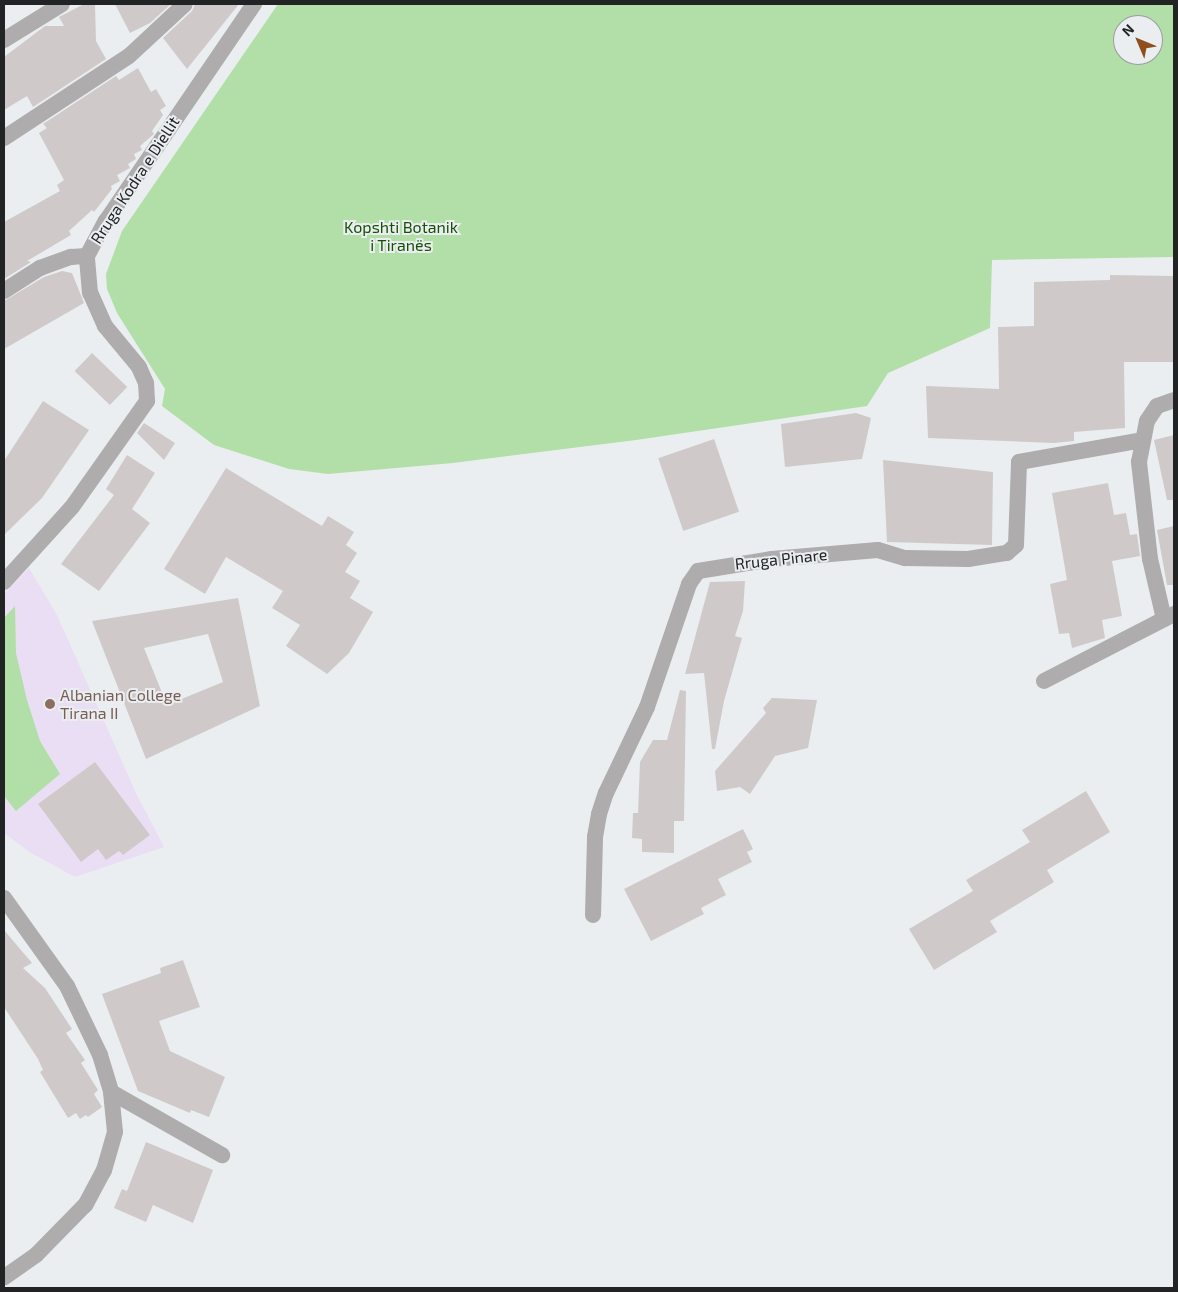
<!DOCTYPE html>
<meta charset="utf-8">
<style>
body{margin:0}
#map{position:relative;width:1178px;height:1292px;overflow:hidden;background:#eaeef1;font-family:"Exo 2",sans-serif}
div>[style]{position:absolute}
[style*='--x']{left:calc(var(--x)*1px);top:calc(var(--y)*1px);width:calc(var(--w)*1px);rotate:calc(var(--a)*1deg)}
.education>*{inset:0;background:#e9def3}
.green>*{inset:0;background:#b1dfa7}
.building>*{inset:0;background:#cfcac9;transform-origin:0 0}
.street>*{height:16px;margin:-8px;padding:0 8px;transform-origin:8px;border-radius:8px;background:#aeacac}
.dots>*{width:14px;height:14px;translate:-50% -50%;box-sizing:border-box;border:2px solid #eaeef1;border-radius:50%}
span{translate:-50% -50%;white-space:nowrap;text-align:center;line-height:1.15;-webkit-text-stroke:4px #eaeef1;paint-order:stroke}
.street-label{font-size:16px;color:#212324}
.park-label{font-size:16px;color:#155003}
.education-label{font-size:16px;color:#785e54}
.left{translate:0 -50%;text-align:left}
.frame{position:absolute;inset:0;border:5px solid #212324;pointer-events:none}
.north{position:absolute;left:1113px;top:15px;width:50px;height:50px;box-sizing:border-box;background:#eaeef1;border:1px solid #9a9d9f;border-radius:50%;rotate:315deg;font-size:14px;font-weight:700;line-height:20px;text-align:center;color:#212324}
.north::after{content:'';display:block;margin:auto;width:18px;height:22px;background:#904d1e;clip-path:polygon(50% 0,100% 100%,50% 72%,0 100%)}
</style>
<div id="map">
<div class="education">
<i style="clip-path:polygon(29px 568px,57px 615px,136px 793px,164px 847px,75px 877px,31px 853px,4px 833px,4px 594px)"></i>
</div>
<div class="green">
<i style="clip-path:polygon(evenodd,278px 4px,1174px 4px,1174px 257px,992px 260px,990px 328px,888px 373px,867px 406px,636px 440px,453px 463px,328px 474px,289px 469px,214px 445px,162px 406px,165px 389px,117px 313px,107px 289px,106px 274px,122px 231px,278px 4px,1123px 25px,1153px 25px,1153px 55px,1123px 55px,1123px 25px)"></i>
<i style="clip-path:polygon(15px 606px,16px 653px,27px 700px,40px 741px,60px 774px,16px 811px,4px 796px,4px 618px)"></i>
</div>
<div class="building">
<i style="clip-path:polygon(84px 4px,95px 4px,96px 41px,106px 59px,33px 107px,27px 96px,4px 110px,4px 57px,45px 26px,64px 26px,59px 17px)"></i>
<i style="clip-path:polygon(115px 4px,171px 4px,150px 23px,130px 33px)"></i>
<i style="clip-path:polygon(195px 4px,239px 4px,187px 69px,163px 38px,192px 11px)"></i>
<i style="clip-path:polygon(138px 68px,151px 92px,156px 89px,166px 106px,160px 110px,163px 115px,152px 131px,154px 134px,140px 146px,142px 150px,134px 154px,136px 159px,128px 164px,130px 168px,117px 175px,120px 181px,111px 186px,112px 189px,94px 212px,92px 210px,69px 231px,71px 235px,27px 261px,31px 262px,4px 279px,4px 222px,60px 191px,57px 185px,64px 180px,39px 133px,47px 128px,43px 124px,116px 76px,119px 80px)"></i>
<i style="clip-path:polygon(62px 271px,72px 273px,84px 303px,4px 349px,4px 301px,44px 277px)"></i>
<i style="clip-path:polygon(1110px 275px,1174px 276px,1174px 362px,1124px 362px,1125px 428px,1074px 432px,1074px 441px,1054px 443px,928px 438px,926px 386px,999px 389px,998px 327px,1034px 326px,1034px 282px,1110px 280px)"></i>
<i style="left:92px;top:353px;width:49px;height:25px;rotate:44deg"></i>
<i style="clip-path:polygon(43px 401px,89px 430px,42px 498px,4px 535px,4px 461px)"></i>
<i style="clip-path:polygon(856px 413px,871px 418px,862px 459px,785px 467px,781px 424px)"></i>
<i style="clip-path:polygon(144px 423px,175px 443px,164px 460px,137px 433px)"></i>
<i style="clip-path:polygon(1174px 435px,1174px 500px,1167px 500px,1154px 440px)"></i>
<i style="left:714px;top:439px;width:77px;height:59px;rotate:71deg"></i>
<i style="clip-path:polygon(127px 455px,155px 473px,132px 509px,150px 523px,99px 591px,61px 564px,114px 495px,106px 489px)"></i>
<i style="clip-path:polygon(883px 460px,993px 472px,992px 545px,887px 542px)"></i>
<i style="clip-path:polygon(226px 468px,322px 526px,328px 516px,354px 532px,346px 545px,357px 553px,345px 572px,360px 581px,350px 598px,373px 612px,349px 653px,327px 674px,286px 646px,300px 625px,272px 608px,283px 591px,226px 557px,205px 594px,164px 569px)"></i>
<i style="clip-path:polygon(1108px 483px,1114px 515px,1126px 513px,1130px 535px,1137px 534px,1140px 556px,1112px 561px,1122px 616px,1102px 620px,1105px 638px,1072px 648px,1069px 633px,1059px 634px,1050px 584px,1067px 580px,1052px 493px)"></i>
<i style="clip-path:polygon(1174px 526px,1174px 585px,1167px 585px,1157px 530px)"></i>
<i style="clip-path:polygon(745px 581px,743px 611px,735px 636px,742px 638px,724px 701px,715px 749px,712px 749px,704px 673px,685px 674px,710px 582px)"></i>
<i style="clip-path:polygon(evenodd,238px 598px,260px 706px,146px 759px,92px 621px,238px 598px,208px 634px,223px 682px,167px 705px,144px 648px,208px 634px)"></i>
<i style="clip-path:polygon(680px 690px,686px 691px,684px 821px,674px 821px,674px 853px,642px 852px,642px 839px,632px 838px,633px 813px,638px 813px,640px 762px,653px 740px,667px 740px)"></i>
<i style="clip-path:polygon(772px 698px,817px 700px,808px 748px,775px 756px,750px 794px,740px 787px,717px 791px,715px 771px,766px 713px,763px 708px)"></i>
<i style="clip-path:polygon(95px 762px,150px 835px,123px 855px,119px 851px,106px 860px,98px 849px,81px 862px,38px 804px)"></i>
<i style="clip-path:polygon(1086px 791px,1110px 832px,1047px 870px,1054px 882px,990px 921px,997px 932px,934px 970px,909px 929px,973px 891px,966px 880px,1030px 842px,1022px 830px)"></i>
<i style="clip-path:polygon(743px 829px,753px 849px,747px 852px,752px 862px,718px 879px,726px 895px,701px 908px,704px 914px,651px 941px,624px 889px)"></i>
<i style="clip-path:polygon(4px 930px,32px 963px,23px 968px,45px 988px,72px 1029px,66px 1033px,85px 1060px,81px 1063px,98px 1090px,94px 1094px,102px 1107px,88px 1117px,86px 1115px,80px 1119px,76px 1113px,68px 1118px,40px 1072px,43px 1070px,38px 1059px,4px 1007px)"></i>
<i style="clip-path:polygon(183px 960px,200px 1007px,159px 1021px,170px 1051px,225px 1077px,209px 1117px,191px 1110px,190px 1113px,138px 1091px,102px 994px,161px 973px,160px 968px)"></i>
<i style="clip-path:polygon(146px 1142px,213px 1170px,193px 1223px,153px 1205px,146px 1222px,114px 1208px,122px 1189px,127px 1191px)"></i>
</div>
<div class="street">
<i style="--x:4;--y:40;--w:68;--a:-31.8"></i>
<i style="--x:4;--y:138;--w:149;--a:-33.3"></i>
<i style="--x:129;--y:56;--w:76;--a:-42.9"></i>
<i style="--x:4;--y:291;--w:43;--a:-32.6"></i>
<i style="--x:40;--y:268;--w:33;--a:-20"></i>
<i style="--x:71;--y:257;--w:16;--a:-4"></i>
<i style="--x:4;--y:582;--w:101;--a:-47.8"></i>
<i style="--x:72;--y:507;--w:130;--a:-54.7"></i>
<i style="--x:147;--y:401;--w:18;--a:-93"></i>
<i style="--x:146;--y:383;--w:17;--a:-114"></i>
<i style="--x:139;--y:367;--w:53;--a:-129.7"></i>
<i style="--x:105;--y:326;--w:36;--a:-114"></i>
<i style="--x:90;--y:293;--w:37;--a:-95"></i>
<i style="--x:87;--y:256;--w:40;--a:-62"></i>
<i style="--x:106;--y:221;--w:263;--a:-55.7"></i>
<i style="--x:1164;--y:619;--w:62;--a:-103.1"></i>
<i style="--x:1150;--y:559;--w:98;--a:-96.5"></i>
<i style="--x:1139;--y:462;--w:42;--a:-79"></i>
<i style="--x:1147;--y:421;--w:18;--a:-56"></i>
<i style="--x:1157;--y:406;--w:18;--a:-19"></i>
<i style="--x:1044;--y:681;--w:146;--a:-27.3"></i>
<i style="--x:4;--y:898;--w:108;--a:54.4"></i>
<i style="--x:67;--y:986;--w:76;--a:64.4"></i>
<i style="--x:100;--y:1055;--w:39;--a:73"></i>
<i style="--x:111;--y:1092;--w:40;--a:84.3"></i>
<i style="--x:115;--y:1132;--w:40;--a:106"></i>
<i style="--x:104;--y:1170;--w:40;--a:118"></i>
<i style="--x:85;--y:1205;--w:70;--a:134.4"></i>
<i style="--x:36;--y:1255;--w:39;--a:145"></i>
<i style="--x:593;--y:915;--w:78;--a:-88.5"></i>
<i style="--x:595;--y:837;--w:23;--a:-80"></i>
<i style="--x:599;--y:814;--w:22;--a:-72"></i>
<i style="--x:606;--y:793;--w:95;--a:-64.5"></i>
<i style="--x:647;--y:707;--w:130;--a:-71.1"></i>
<i style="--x:689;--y:584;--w:16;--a:-55"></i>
<i style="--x:698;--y:571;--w:75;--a:-9.2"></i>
<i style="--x:772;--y:559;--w:106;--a:-4.9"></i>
<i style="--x:878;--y:550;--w:28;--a:17"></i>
<i style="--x:905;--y:558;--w:63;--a:0.9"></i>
<i style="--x:968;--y:559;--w:39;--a:-9"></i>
<i style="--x:1007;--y:553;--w:12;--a:-42"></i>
<i style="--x:1016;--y:545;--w:83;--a:-87.9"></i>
<i style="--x:1019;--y:462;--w:125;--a:-10.1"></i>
<i style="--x:111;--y:1092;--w:128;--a:29.6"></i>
</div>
<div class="dots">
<i style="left:50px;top:704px;background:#8d6e63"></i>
</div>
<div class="street-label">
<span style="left:135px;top:180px;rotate:-57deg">Rruga Kodra e Diellit</span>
<span style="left:781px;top:559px;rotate:-6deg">Rruga Pinare</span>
</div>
<div class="park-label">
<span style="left:401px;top:236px">Kopshti Botanik<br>i Tiranës</span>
</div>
<div class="education-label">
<span class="left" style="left:60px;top:704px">Albanian College<br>Tirana II</span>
</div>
<div class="frame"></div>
<div class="north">N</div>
</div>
